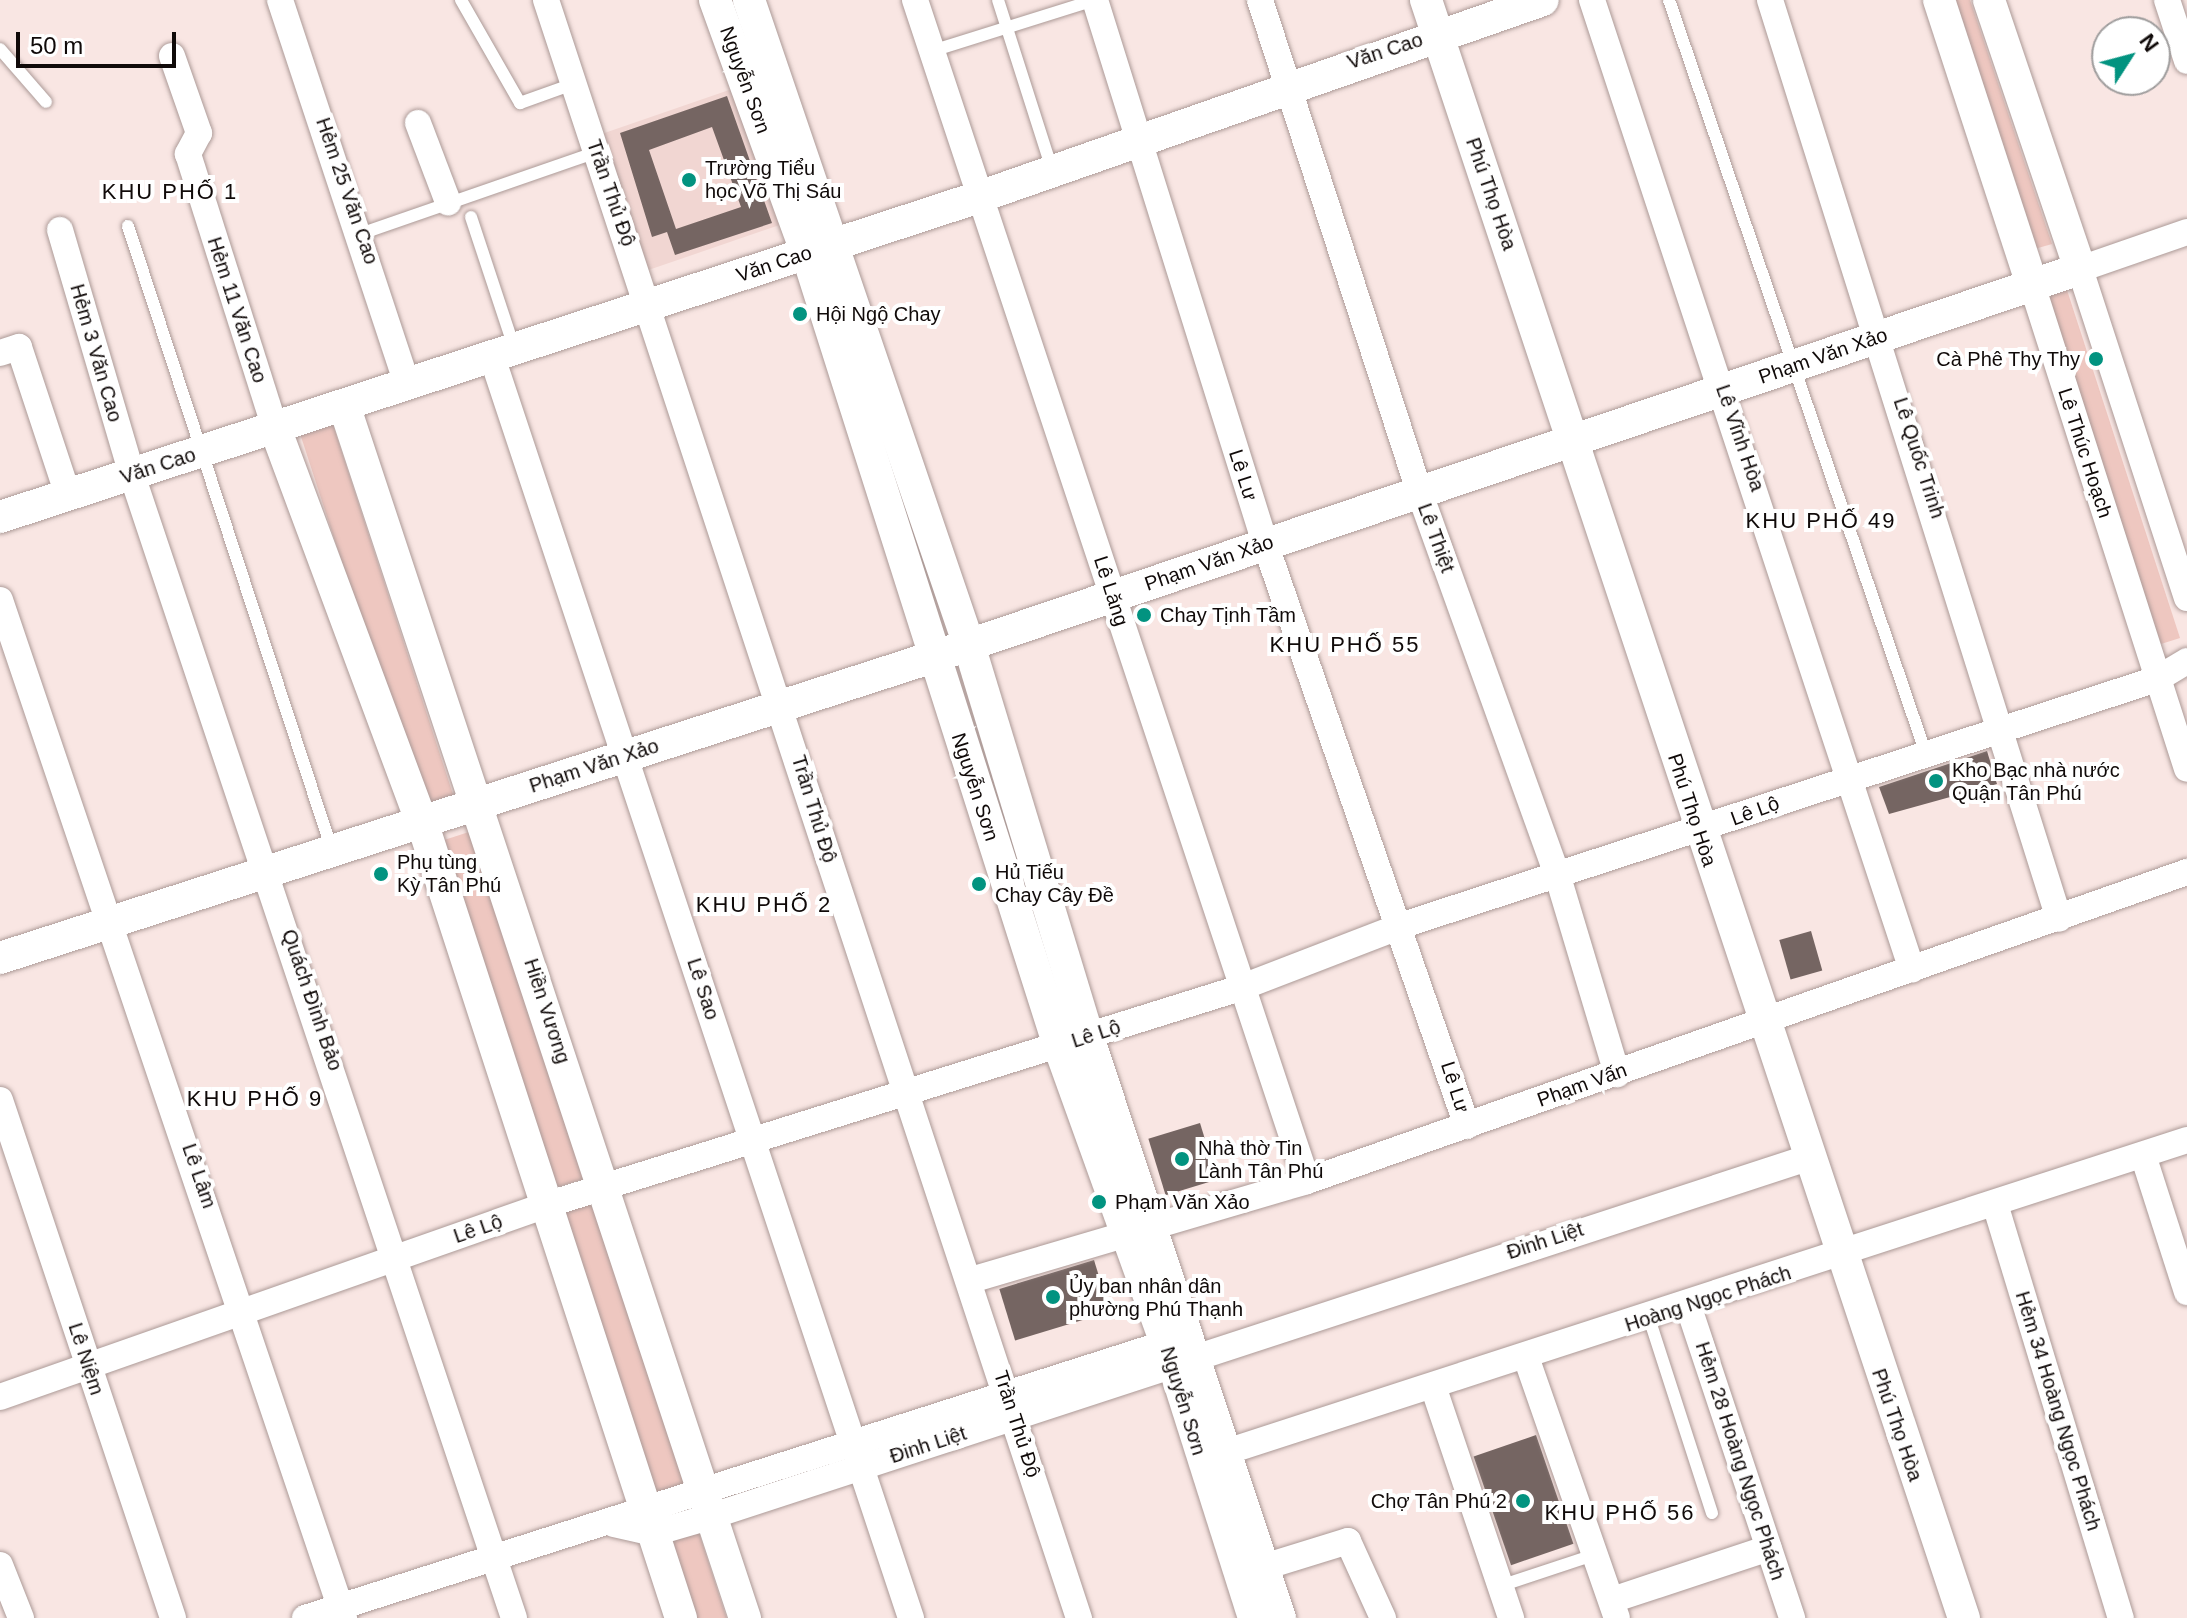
<!DOCTYPE html>
<meta charset="utf-8">
<style>
body{margin:0}
#map{position:relative;width:2187px;height:1618px;overflow:hidden;background:#f9e6e3;font-family:Arial,sans-serif}
div>[style]{position:absolute}
[style*='--x']{left:calc(var(--x)*1px);top:calc(var(--y)*1px);width:calc(var(--w)*1px);rotate:calc(var(--a)*1deg)}
.built>*{inset:0;background:#f1d6d2;transform-origin:0 0}
.green>*{inset:0;background:#eec7c0;transform-origin:0 0}
.building>*{inset:0;background:#756562;transform-origin:0 0}
.roads{filter:drop-shadow(0 0 2px #ac9a97) drop-shadow(0 0 2px #ac9a97)}
.service>*{height:12px;margin:-6px;padding:0 6px;transform-origin:6px;border-radius:6px;background:#fff}
.minor>*{height:26px;margin:-13px;padding:0 13px;transform-origin:13px;border-radius:13px;background:#fff}
.tertiary>*{height:32px;margin:-16px;padding:0 16px;transform-origin:16px;border-radius:16px;background:#fff}
.dots>*{width:22px;height:22px;translate:-50% -50%;box-sizing:border-box;border:4px solid #fff;border-radius:50%}
span{translate:-50% -50%;white-space:nowrap;text-align:center;line-height:1.15;-webkit-text-stroke:8px #fff;paint-order:stroke}
.street-label{font-size:20px;color:#100a09}
.poi-label{font-size:20px;color:#100a09}
.left{translate:0 -50%;text-align:left}
.right{translate:-100% -50%;text-align:right}
.neighbourhood-label{font-size:22px;color:#100a09;letter-spacing:2px}
.north{position:absolute;left:2091px;top:16px;width:80px;height:80px;box-sizing:border-box;background:#fff;border:2px solid #9f9d9d;border-radius:50%;rotate:54deg;font-size:22px;font-weight:700;line-height:32px;text-align:center;color:#100a09}
.north::after{content:'';display:block;margin:auto;width:28px;height:36px;background:#029380;clip-path:polygon(50% 0,100% 100%,50% 72%,0 100%)}
.scale{position:absolute;left:16px;top:32px;width:160px;height:36px;box-sizing:border-box;border:4px solid #100a09;border-top:0;padding-left:10px;font-size:24px;line-height:28px;white-space:nowrap;color:#100a09;-webkit-text-stroke:6px #fff;paint-order:stroke}
</style>
<div id="map">
<div class="built">
<i style="left:732px;top:89px;width:144px;height:141px;rotate:71deg"></i>
</div>
<div class="green">
<i style="clip-path:polygon(1951px 0,1970px 0,2052px 244px,2031px 250px)"></i>
<i style="left:2066px;top:287px;width:369px;height:20px;rotate:72deg"></i>
<i style="left:333px;top:425px;width:393px;height:34px;rotate:72deg"></i>
<i style="left:472px;top:831px;width:365px;height:35px;rotate:72deg"></i>
<i style="left:593px;top:1203px;width:300px;height:34px;rotate:72deg"></i>
<i style="left:698px;top:1530px;width:93px;height:35px;rotate:72deg"></i>
</div>
<div class="building">
<i style="clip-path:polygon(evenodd,727px 96px,772px 223px,675px 255px,667px 232px,652px 237px,620px 133px,727px 96px,712px 127px,741px 207px,676px 229px,649px 150px,712px 127px)"></i>
<i style="clip-path:polygon(1987px 751px,1997px 784px,1889px 814px,1879px 787px)"></i>
<i style="left:1811px;top:931px;width:41px;height:33px;rotate:74deg"></i>
<i style="left:1200px;top:1123px;width:59px;height:54px;rotate:73deg"></i>
<i style="left:1094px;top:1260px;width:54px;height:99px;rotate:73deg"></i>
<i style="left:1536px;top:1435px;width:115px;height:66px;rotate:71deg"></i>
</div>
<div class="roads">
<div class="service">
<i style="--x:461;--y:0;--w:119;--a:60.2"></i>
<i style="--x:520;--y:103;--w:59;--a:-19.7"></i>
<i style="--x:998;--y:0;--w:177;--a:72.3"></i>
<i style="--x:1669;--y:0;--w:797;--a:71.18"></i>
<i style="--x:0;--y:49;--w:70;--a:49"></i>
<i style="--x:932;--y:51;--w:171;--a:-17.4"></i>
<i style="--x:471;--y:217;--w:137;--a:71.7"></i>
<i style="--x:128;--y:226;--w:656;--a:71.9"></i>
<i style="--x:363;--y:233;--w:248;--a:-19.1"></i>
<i style="--x:1649;--y:1318;--w:205;--a:72.1"></i>
<i style="--x:1500;--y:1586;--w:99;--a:-18.3"></i>
</div>
<div class="minor">
<i style="--x:280;--y:0;--w:405;--a:71.7"></i>
<i style="--x:546;--y:0;--w:1704;--a:71.77"></i>
<i style="--x:915;--y:0;--w:1244;--a:71.64"></i>
<i style="--x:1095;--y:0;--w:569;--a:72.62"></i>
<i style="--x:1265;--y:543;--w:617;--a:70.89"></i>
<i style="--x:1260;--y:0;--w:519;--a:72.05"></i>
<i style="--x:1420;--y:494;--w:407;--a:70.2"></i>
<i style="--x:1558;--y:877;--w:206;--a:73.3"></i>
<i style="--x:1592;--y:0;--w:1021;--a:71.74"></i>
<i style="--x:1770;--y:0;--w:963;--a:72.54"></i>
<i style="--x:2167;--y:0;--w:64;--a:71.8"></i>
<i style="--x:172;--y:56;--w:82;--a:70.7"></i>
<i style="--x:199;--y:133;--w:24;--a:118"></i>
<i style="--x:188;--y:154;--w:287;--a:72.4"></i>
<i style="--x:418;--y:123;--w:85;--a:69.2"></i>
<i style="--x:60;--y:230;--w:255;--a:73.6"></i>
<i style="--x:132;--y:475;--w:1205;--a:71.52"></i>
<i style="--x:2187;--y:232;--w:113;--a:160.9"></i>
<i style="--x:2080;--y:269;--w:346;--a:72"></i>
<i style="--x:2032;--y:285;--w:508;--a:72.24"></i>
<i style="--x:0;--y:353;--w:20;--a:-18"></i>
<i style="--x:19;--y:347;--w:156;--a:71.7"></i>
<i style="--x:493;--y:360;--w:1326;--a:71.62"></i>
<i style="--x:0;--y:600;--w:1075;--a:71.33"></i>
<i style="--x:0;--y:1100;--w:546;--a:71.53"></i>
<i style="--x:2143;--y:1155;--w:144;--a:72.2"></i>
<i style="--x:1995;--y:1204;--w:433;--a:73.1"></i>
<i style="--x:971;--y:1280;--w:350;--a:-16.4"></i>
<i style="--x:1307;--y:1181;--w:933;--a:-19.35"></i>
<i style="--x:1688;--y:1305;--w:330;--a:71.6"></i>
<i style="--x:1526;--y:1357;--w:276;--a:70.8"></i>
<i style="--x:1433;--y:1386;--w:245;--a:71.4"></i>
<i style="--x:0;--y:1397;--w:579;--a:-19.37"></i>
<i style="--x:546;--y:1205;--w:727;--a:-17.36"></i>
<i style="--x:1240;--y:988;--w:175;--a:-21.1"></i>
<i style="--x:1403;--y:925;--w:793;--a:-18.07"></i>
<i style="--x:2157;--y:679;--w:35;--a:-31"></i>
<i style="--x:1226;--y:1452;--w:1010;--a:-17.99"></i>
<i style="--x:614;--y:1524;--w:41;--a:12.7"></i>
<i style="--x:654;--y:1533;--w:60;--a:-16.3"></i>
<i style="--x:712;--y:1516;--w:1152;--a:-18.1"></i>
<i style="--x:0;--y:1565;--w:57;--a:68.4"></i>
<i style="--x:1264;--y:1567;--w:88;--a:-17.2"></i>
<i style="--x:1348;--y:1541;--w:85;--a:65.6"></i>
<i style="--x:1612;--y:1600;--w:165;--a:-18.3"></i>
<i style="--x:305;--y:1618;--w:921;--a:-17.71"></i>
</div>
<div class="tertiary">
<i style="--x:715;--y:0;--w:270;--a:70.1"></i>
<i style="--x:807;--y:254;--w:831;--a:72.35"></i>
<i style="--x:1059;--y:1046;--w:343;--a:70.2"></i>
<i style="--x:1175;--y:1369;--w:261;--a:72.4"></i>
<i style="--x:749;--y:0;--w:681;--a:71.17"></i>
<i style="--x:969;--y:645;--w:410;--a:73.1"></i>
<i style="--x:1088;--y:1037;--w:612;--a:71.71"></i>
<i style="--x:1426;--y:0;--w:1705;--a:71.61"></i>
<i style="--x:1939;--y:0;--w:300;--a:71.9"></i>
<i style="--x:344;--y:405;--w:1278;--a:71.71"></i>
<i style="--x:275;--y:428;--w:424;--a:69.6"></i>
<i style="--x:423;--y:825;--w:834;--a:71.98"></i>
<i style="--x:0;--y:517;--w:1030;--a:-18.1"></i>
<i style="--x:979;--y:197;--w:597;--a:-19.25"></i>
<i style="--x:0;--y:958;--w:980;--a:-17.88"></i>
<i style="--x:933;--y:657;--w:1211;--a:-18.69"></i>
<i style="--x:2080;--y:269;--w:284;--a:-108.7"></i>
</div>
</div>
<div class="dots">
<i style="left:689px;top:180px;background:#029380"></i>
<i style="left:800px;top:314px;background:#029380"></i>
<i style="left:2096px;top:359px;background:#029380"></i>
<i style="left:1144px;top:615px;background:#029380"></i>
<i style="left:1936px;top:781px;background:#029380"></i>
<i style="left:381px;top:874px;background:#029380"></i>
<i style="left:979px;top:884px;background:#029380"></i>
<i style="left:1182px;top:1159px;background:#029380"></i>
<i style="left:1099px;top:1202px;background:#029380"></i>
<i style="left:1053px;top:1297px;background:#029380"></i>
<i style="left:1523px;top:1501px;background:#029380"></i>
</div>
<div class="street-label">
<span style="left:1385px;top:51px;rotate:-18deg">Văn Cao</span>
<span style="left:745px;top:80px;rotate:70deg">Nguyễn Sơn</span>
<span style="left:347px;top:191px;rotate:71deg">Hẻm 25 Văn Cao</span>
<span style="left:611px;top:193px;rotate:71deg">Trần Thủ Độ</span>
<span style="left:1491px;top:194px;rotate:71deg">Phú Thọ Hòa</span>
<span style="left:774px;top:264px;rotate:-18deg">Văn Cao</span>
<span style="left:237px;top:310px;rotate:72deg">Hẻm 11 Văn Cao</span>
<span style="left:96px;top:353px;rotate:74deg">Hẻm 3 Văn Cao</span>
<span style="left:1823px;top:356px;rotate:-19deg">Phạm Văn Xảo</span>
<span style="left:1740px;top:438px;rotate:71deg">Lê Vĩnh Hòa</span>
<span style="left:2085px;top:453px;rotate:72deg">Lê Thúc Hoạch</span>
<span style="left:1919px;top:458px;rotate:72deg">Lê Quốc Trinh</span>
<span style="left:158px;top:466px;rotate:-18deg">Văn Cao</span>
<span style="left:1243px;top:475px;rotate:72deg">Lê Lư</span>
<span style="left:1436px;top:538px;rotate:70deg">Lê Thiệt</span>
<span style="left:1209px;top:563px;rotate:-19deg">Phạm Văn Xảo</span>
<span style="left:1111px;top:591px;rotate:72deg">Lê Lăng</span>
<span style="left:594px;top:766px;rotate:-18deg">Phạm Văn Xảo</span>
<span style="left:975px;top:787px;rotate:72deg">Nguyễn Sơn</span>
<span style="left:814px;top:809px;rotate:73deg">Trần Thủ Độ</span>
<span style="left:1692px;top:810px;rotate:72deg">Phú Thọ Hòa</span>
<span style="left:1755px;top:811px;rotate:-20deg">Lê Lộ</span>
<span style="left:703px;top:989px;rotate:72deg">Lê Sao</span>
<span style="left:312px;top:1000px;rotate:71deg">Quách Đình Bảo</span>
<span style="left:547px;top:1011px;rotate:72deg">Hiền Vương</span>
<span style="left:1096px;top:1034px;rotate:-18deg">Lê Lộ</span>
<span style="left:1582px;top:1085px;rotate:-20deg">Phạm Vấn</span>
<span style="left:1455px;top:1087px;rotate:72deg">Lê Lư</span>
<span style="left:199px;top:1176px;rotate:71deg">Lê Lâm</span>
<span style="left:478px;top:1229px;rotate:-19deg">Lê Lộ</span>
<span style="left:1545px;top:1241px;rotate:-18deg">Đinh Liệt</span>
<span style="left:1708px;top:1299px;rotate:-18deg">Hoàng Ngọc Phách</span>
<span style="left:86px;top:1359px;rotate:72deg">Lê Niệm</span>
<span style="left:1183px;top:1401px;rotate:73deg">Nguyễn Sơn</span>
<span style="left:2058px;top:1411px;rotate:73deg">Hẻm 34 Hoàng Ngọc Phách</span>
<span style="left:1017px;top:1424px;rotate:72deg">Trần Thủ Độ</span>
<span style="left:1897px;top:1425px;rotate:71deg">Phú Thọ Hòa</span>
<span style="left:928px;top:1445px;rotate:-18deg">Đinh Liệt</span>
<span style="left:1740px;top:1461px;rotate:72deg">Hẻm 28 Hoàng Ngọc Phách</span>
</div>
<div class="poi-label">
<span class="left" style="left:705px;top:180px">Trường Tiểu<br>học Võ Thị Sáu</span>
<span class="left" style="left:816px;top:314px">Hội Ngộ Chay</span>
<span class="right" style="left:2080px;top:359px">Cà Phê Thy Thy</span>
<span class="left" style="left:1160px;top:615px">Chay Tịnh Tầm</span>
<span class="left" style="left:1952px;top:782px">Kho Bạc nhà nước<br>Quận Tân Phú</span>
<span class="left" style="left:397px;top:874px">Phụ tùng<br>Kỳ Tân Phú</span>
<span class="left" style="left:995px;top:884px">Hủ Tiếu<br>Chay Cây Đề</span>
<span class="left" style="left:1198px;top:1160px">Nhà thờ Tin<br>Lành Tân Phú</span>
<span class="left" style="left:1115px;top:1202px">Phạm Văn Xảo</span>
<span class="left" style="left:1069px;top:1298px">Ủy ban nhân dân<br>phường Phú Thạnh</span>
<span class="right" style="left:1507px;top:1501px">Chợ Tân Phú 2</span>
</div>
<div class="neighbourhood-label">
<span style="left:170px;top:192px">KHU PHỐ 1</span>
<span style="left:1821px;top:521px">KHU PHỐ 49</span>
<span style="left:1345px;top:645px">KHU PHỐ 55</span>
<span style="left:764px;top:905px">KHU PHỐ 2</span>
<span style="left:255px;top:1099px">KHU PHỐ 9</span>
<span style="left:1620px;top:1513px">KHU PHỐ 56</span>
</div>
<div class="north">N</div>
<div class="scale">50 m</div>
</div>
